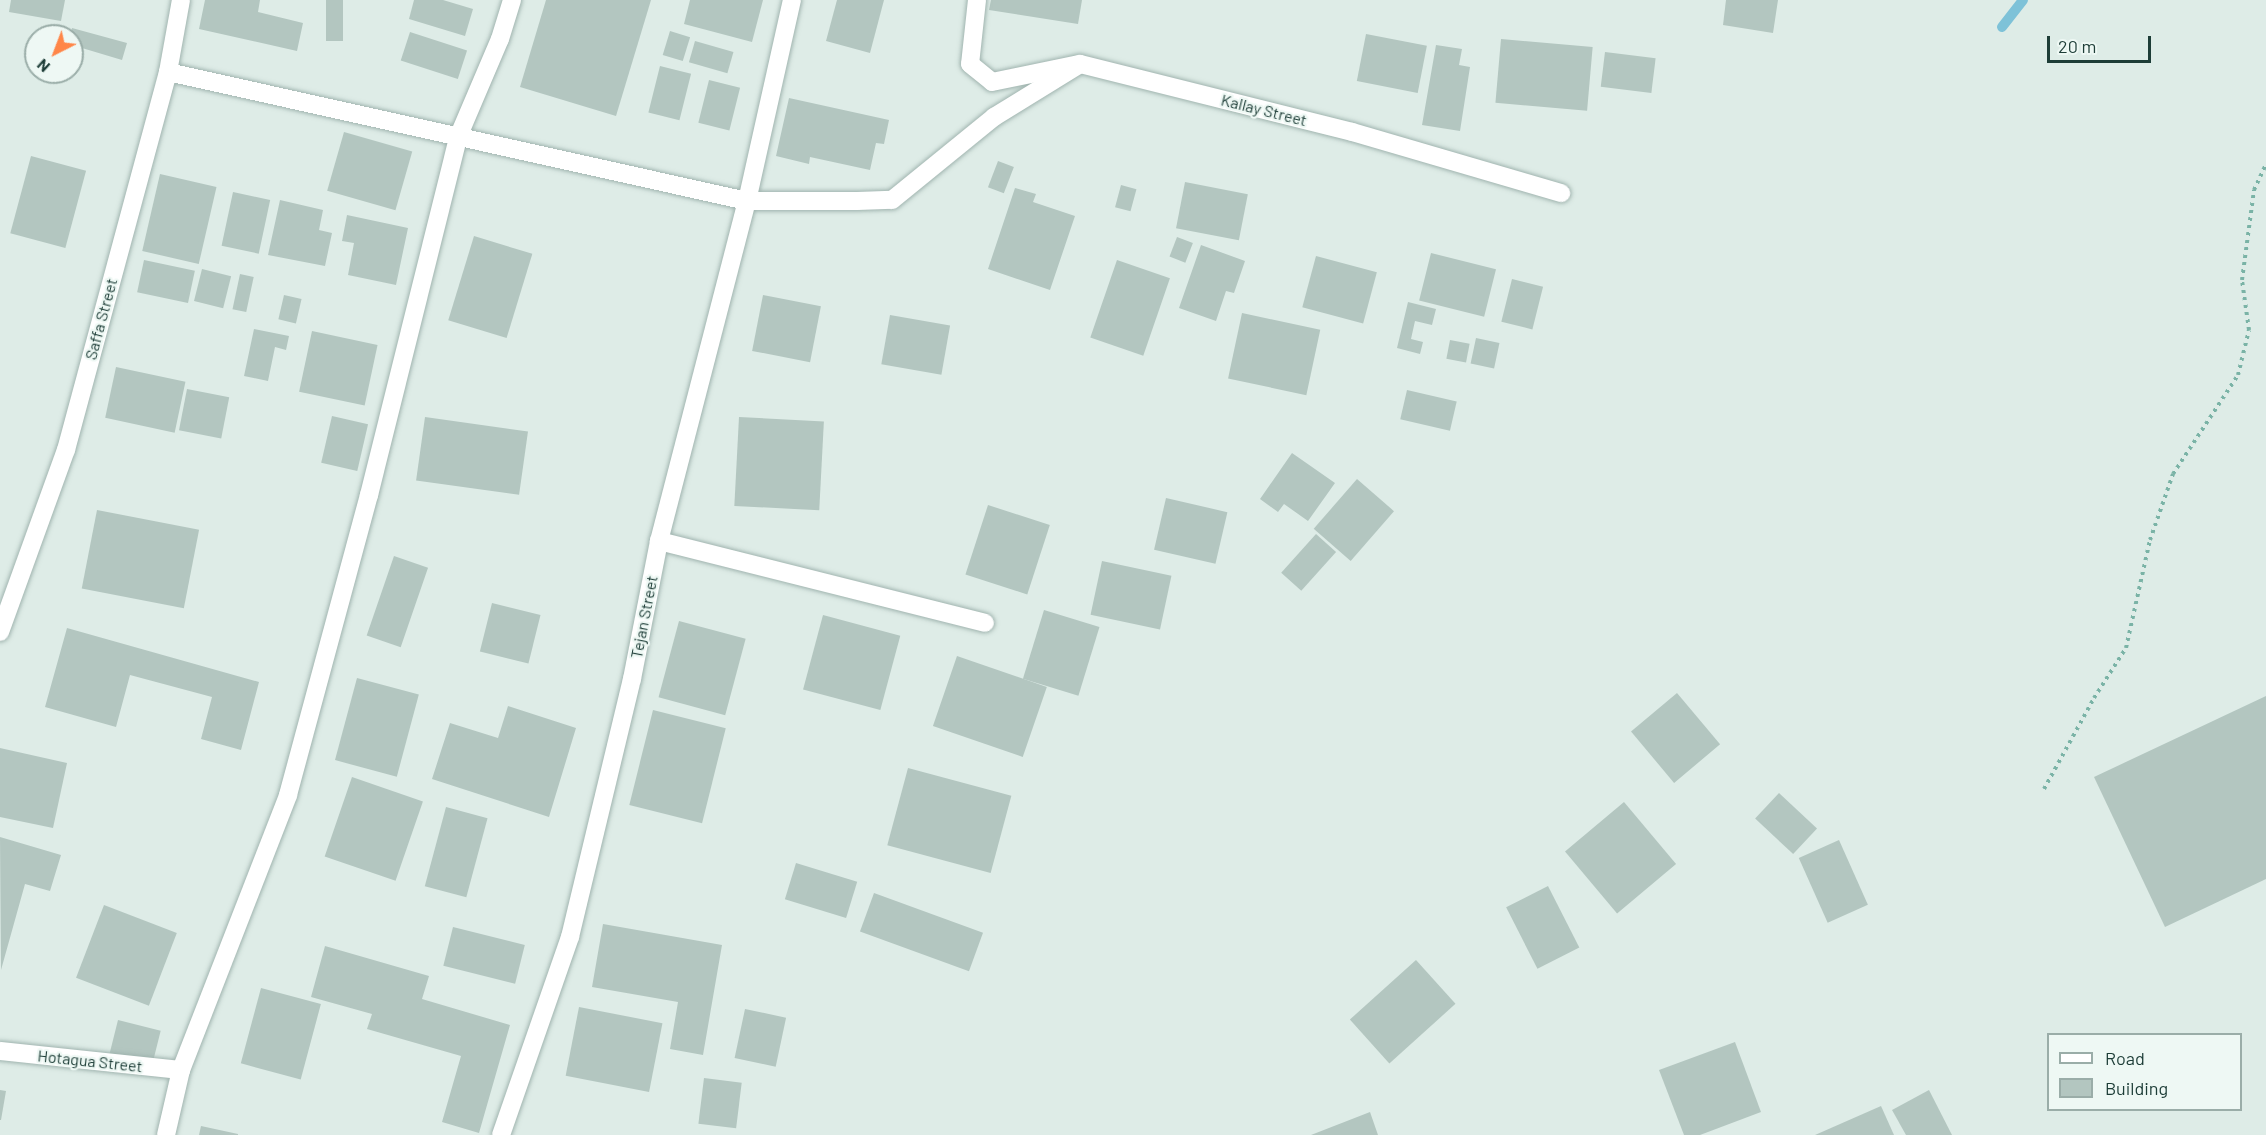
<!DOCTYPE html>
<style>
body{margin:0}
#map{position:relative;width:2266px;height:1135px;overflow:hidden;background:#deece7;font-family:Barlow,sans-serif}
div>[style]{position:absolute}
[style*='--x']{left:calc(var(--x)*1px);top:calc(var(--y)*1px);width:calc(var(--w)*1px);rotate:calc(var(--a)*1deg)}
.stream>*{height:10px;margin:-5px;padding:0 5px;transform-origin:5px;border-radius:5px;background:#7ec2d8}
.building>*{inset:0;background:#b3c6c0;transform-origin:0 0}
.path>*{height:4px;margin-top:-2px;transform-origin:0;background:repeating-linear-gradient(90deg,#7ab3a6 0 3px,transparent 0 7.5px)}
.roads{filter:drop-shadow(0 0 2px #a0b4af) drop-shadow(0 0 2px #a0b4af)}
.street>*{height:18px;margin:-9px;padding:0 9px;transform-origin:9px;border-radius:9px;background:#fff}
span{translate:-50% -50%;white-space:nowrap;text-align:center;line-height:1.15;-webkit-text-stroke:4.5px #eef8f4;paint-order:stroke}
.street-label{font-size:16px;color:#1d3d37}
.legend{position:absolute;left:2047px;top:1033px;width:195px;height:78px;box-sizing:border-box;background:#eef8f4;border:2px solid #9aada8;margin:0;padding:8px 10px;list-style:none;font-size:18px;color:#1d3d37}
.legend li{display:flex;align-items:center;gap:12px;height:30px}
.legend b{width:30px;border:2px solid #9aada8}
.north{position:absolute;left:24px;top:24px;width:60px;height:60px;box-sizing:border-box;background:#eef8f4;border:2px solid #9aada8;border-radius:50%;rotate:222deg;font-size:16px;font-weight:700;line-height:24px;text-align:center;color:#1d3d37}
.north::after{content:'';display:block;margin:auto;width:21px;height:27px;background:#ff8648;clip-path:polygon(50% 0,100% 100%,50% 72%,0 100%)}
.scale{position:absolute;left:2047px;top:36px;width:104px;height:27px;box-sizing:border-box;border:3px solid #1d3d37;border-top:0;padding-left:8px;font-size:18px;line-height:21px;white-space:nowrap;color:#1d3d37;-webkit-text-stroke:4px #eef8f4;paint-order:stroke}
</style>
<div id="map">
<div class="stream">
<i style="--x:2002;--y:27;--w:34;--a:-52"></i>
</div>
<div class="building">
<i style="clip-path:polygon(11px 0,65px 0,61px 21px,9px 12px)"></i>
<i style="clip-path:polygon(205px 0,260px 0,258px 12px,303px 23px,297px 51px,199px 29px)"></i>
<i style="left:326px;top:0;width:17px;height:41px"></i>
<i style="clip-path:polygon(414px 0,443px 0,473px 9px,465px 36px,409px 19px)"></i>
<i style="clip-path:polygon(546px 0,651px 0,616px 116px,520px 87px)"></i>
<i style="clip-path:polygon(690px 0,763px 0,752px 42px,684px 24px)"></i>
<i style="clip-path:polygon(837px 0,884px 0,870px 53px,826px 41px)"></i>
<i style="clip-path:polygon(991px 0,1082px 0,1078px 24px,989px 10px)"></i>
<i style="clip-path:polygon(1726px 0,1778px 0,1773px 33px,1723px 25px)"></i>
<i style="clip-path:polygon(72px 28px,127px 43px,122px 60px,72px 45px,72px 36px,70px 36px)"></i>
<i style="left:670px;top:31px;width:21px;height:25px;rotate:17deg"></i>
<i style="left:410px;top:32px;width:60px;height:30px;rotate:18deg"></i>
<i style="left:1366px;top:34px;width:62px;height:48px;rotate:11deg"></i>
<i style="left:1501px;top:39px;width:92px;height:64px;rotate:5deg"></i>
<i style="left:695px;top:41px;width:40px;height:22px;rotate:16deg"></i>
<i style="clip-path:polygon(1436px 45px,1462px 49px,1459px 65px,1470px 67px,1460px 131px,1422px 125px)"></i>
<i style="left:1605px;top:52px;width:51px;height:35px;rotate:7deg"></i>
<i style="left:660px;top:66px;width:32px;height:48px;rotate:14deg"></i>
<i style="left:709px;top:80px;width:32px;height:44px;rotate:14deg"></i>
<i style="clip-path:polygon(789px 98px,889px 120px,884px 144px,876px 143px,870px 170px,810px 157px,809px 164px,776px 156px)"></i>
<i style="left:344px;top:132px;width:71px;height:61px;rotate:16deg"></i>
<i style="left:31px;top:156px;width:57px;height:80px;rotate:15deg"></i>
<i style="left:998px;top:161px;width:17px;height:28px;rotate:21deg"></i>
<i style="left:160px;top:174px;width:58px;height:79px;rotate:13deg"></i>
<i style="left:1185px;top:182px;width:64px;height:47px;rotate:11deg"></i>
<i style="left:1121px;top:185px;width:16px;height:23px;rotate:15deg"></i>
<i style="clip-path:polygon(1015px 188px,1036px 194px,1033px 202px,1075px 216px,1050px 290px,988px 269px)"></i>
<i style="left:233px;top:192px;width:38px;height:55px;rotate:12deg"></i>
<i style="clip-path:polygon(280px 200px,323px 210px,319px 230px,332px 233px,325px 266px,268px 255px)"></i>
<i style="clip-path:polygon(347px 215px,408px 228px,396px 285px,348px 275px,354px 243px,342px 241px)"></i>
<i style="left:474px;top:236px;width:61px;height:88px;rotate:17deg"></i>
<i style="left:1177px;top:237px;width:17px;height:21px;rotate:21deg"></i>
<i style="clip-path:polygon(1201px 245px,1245px 261px,1234px 293px,1226px 291px,1216px 321px,1179px 308px)"></i>
<i style="left:1431px;top:253px;width:67px;height:49px;rotate:14deg"></i>
<i style="left:1316px;top:256px;width:63px;height:53px;rotate:15deg"></i>
<i style="left:144px;top:260px;width:52px;height:33px;rotate:12deg"></i>
<i style="left:1117px;top:260px;width:56px;height:82px;rotate:19deg"></i>
<i style="left:202px;top:269px;width:30px;height:33px;rotate:14deg"></i>
<i style="left:240px;top:274px;width:14px;height:36px;rotate:12deg"></i>
<i style="left:1512px;top:279px;width:32px;height:44px;rotate:14deg"></i>
<i style="left:284px;top:295px;width:18px;height:25px;rotate:13deg"></i>
<i style="left:763px;top:295px;width:59px;height:57px;rotate:11deg"></i>
<i style="clip-path:polygon(1408px 302px,1436px 309px,1432px 325px,1415px 321px,1411px 339px,1423px 342px,1420px 354px,1397px 348px)"></i>
<i style="left:1242px;top:313px;width:80px;height:67px;rotate:12deg"></i>
<i style="left:890px;top:315px;width:61px;height:50px;rotate:10deg"></i>
<i style="clip-path:polygon(254px 329px,289px 336px,286px 350px,275px 347px,268px 381px,244px 376px)"></i>
<i style="left:312px;top:331px;width:67px;height:62px;rotate:12deg"></i>
<i style="left:1476px;top:338px;width:24px;height:26px;rotate:12deg"></i>
<i style="left:1450px;top:340px;width:20px;height:19px;rotate:11deg"></i>
<i style="left:116px;top:367px;width:71px;height:52px;rotate:12deg"></i>
<i style="left:187px;top:389px;width:43px;height:42px;rotate:11deg"></i>
<i style="left:1407px;top:390px;width:51px;height:30px;rotate:13deg"></i>
<i style="left:332px;top:416px;width:37px;height:48px;rotate:13deg"></i>
<i style="left:425px;top:417px;width:104px;height:64px;rotate:8deg"></i>
<i style="left:739px;top:417px;width:85px;height:89px;rotate:3deg"></i>
<i style="clip-path:polygon(1292px 453px,1335px 483px,1308px 521px,1284px 504px,1278px 512px,1260px 499px)"></i>
<i style="left:1357px;top:479px;width:49px;height:66px;rotate:41deg"></i>
<i style="left:1166px;top:498px;width:63px;height:53px;rotate:13deg"></i>
<i style="left:988px;top:505px;width:65px;height:73px;rotate:18deg"></i>
<i style="left:97px;top:510px;width:104px;height:80px;rotate:11deg"></i>
<i style="left:1316px;top:534px;width:27px;height:52px;rotate:42deg"></i>
<i style="left:394px;top:556px;width:36px;height:84px;rotate:19deg"></i>
<i style="left:1102px;top:561px;width:71px;height:55px;rotate:12deg"></i>
<i style="left:492px;top:603px;width:50px;height:50px;rotate:14deg"></i>
<i style="left:1044px;top:610px;width:58px;height:72px;rotate:17deg"></i>
<i style="left:823px;top:615px;width:80px;height:77px;rotate:15deg"></i>
<i style="left:679px;top:621px;width:69px;height:79px;rotate:15deg"></i>
<i style="clip-path:polygon(67px 628px,259px 682px,241px 750px,201px 739px,212px 697px,130px 675px,116px 727px,45px 707px)"></i>
<i style="left:957px;top:656px;width:95px;height:74px;rotate:19deg"></i>
<i style="left:357px;top:678px;width:64px;height:85px;rotate:15deg"></i>
<i style="left:1677px;top:693px;width:67px;height:60px;rotate:50deg"></i>
<i style="clip-path:polygon(2266px 696px,2266px 879px,2165px 927px,2094px 777px)"></i>
<i style="clip-path:polygon(508px 706px,576px 728px,549px 817px,432px 779px,450px 723px,498px 738px)"></i>
<i style="left:653px;top:710px;width:75px;height:98px;rotate:14deg"></i>
<i style="clip-path:polygon(0 748px,67px 763px,53px 828px,0 817px)"></i>
<i style="left:908px;top:768px;width:107px;height:80px;rotate:15deg"></i>
<i style="left:352px;top:777px;width:75px;height:84px;rotate:19deg"></i>
<i style="left:1779px;top:793px;width:52px;height:35px;rotate:43deg"></i>
<i style="left:1624px;top:802px;width:81px;height:77px;rotate:50deg"></i>
<i style="left:446px;top:807px;width:43px;height:82px;rotate:15deg"></i>
<i style="clip-path:polygon(0 837px,61px 855px,50px 891px,25px 884px,1px 970px)"></i>
<i style="left:1839px;top:840px;width:71px;height:44px;rotate:66deg"></i>
<i style="left:796px;top:863px;width:64px;height:38px;rotate:17deg"></i>
<i style="left:1548px;top:886px;width:69px;height:47px;rotate:63deg"></i>
<i style="left:874px;top:893px;width:116px;height:41px;rotate:20deg"></i>
<i style="left:104px;top:905px;width:78px;height:78px;rotate:21deg"></i>
<i style="clip-path:polygon(603px 924px,722px 945px,703px 1055px,670px 1049px,678px 1002px,592px 987px)"></i>
<i style="left:453px;top:927px;width:74px;height:40px;rotate:14deg"></i>
<i style="clip-path:polygon(325px 946px,429px 976px,422px 999px,510px 1025px,479px 1133px,442px 1122px,461px 1056px,367px 1029px,372px 1014px,311px 997px)"></i>
<i style="left:1416px;top:960px;width:59px;height:89px;rotate:48deg"></i>
<i style="left:261px;top:988px;width:62px;height:78px;rotate:15deg"></i>
<i style="left:579px;top:1007px;width:85px;height:70px;rotate:11deg"></i>
<i style="left:745px;top:1009px;width:42px;height:50px;rotate:12deg"></i>
<i style="left:118px;top:1020px;width:44px;height:42px;rotate:14deg"></i>
<i style="clip-path:polygon(1735px 1042px,1761px 1112px,1700px 1135px,1684px 1135px,1659px 1070px)"></i>
<i style="left:704px;top:1078px;width:38px;height:46px;rotate:7deg"></i>
<i style="clip-path:polygon(0 1090px,6px 1091px,1px 1120px,0 1120px)"></i>
<i style="clip-path:polygon(1929px 1090px,1952px 1135px,1906px 1135px,1892px 1110px)"></i>
<i style="clip-path:polygon(1881px 1106px,1894px 1135px,1815px 1135px)"></i>
<i style="clip-path:polygon(1370px 1112px,1378px 1135px,1311px 1135px)"></i>
<i style="clip-path:polygon(201px 1126px,238px 1134px,238px 1135px,199px 1135px)"></i>
</div>
<div class="path">
<i style="--x:2044;--y:789;--w:104;--a:-61.2"></i>
<i style="--x:2094;--y:698;--w:59;--a:-57.4"></i>
<i style="--x:2126;--y:648;--w:111;--a:-77.5"></i>
<i style="--x:2150;--y:540;--w:70;--a:-70.8"></i>
<i style="--x:2173;--y:474;--w:118;--a:-56.7"></i>
<i style="--x:2238;--y:375;--w:46;--a:-76.3"></i>
<i style="--x:2249;--y:330;--w:50;--a:-98"></i>
<i style="--x:2242;--y:280;--w:91;--a:-82.4"></i>
<i style="--x:2254;--y:190;--w:29;--a:-65"></i>
</div>
<div class="roads">
<div class="street">
<i style="--x:977;--y:0;--w:64;--a:96.2"></i>
<i style="--x:970;--y:64;--w:28;--a:39"></i>
<i style="--x:992;--y:82;--w:90;--a:-11.6"></i>
<i style="--x:1080;--y:64;--w:280;--a:14"></i>
<i style="--x:1352;--y:132;--w:218;--a:16.3"></i>
<i style="--x:168;--y:72;--w:593;--a:12.56"></i>
<i style="--x:747;--y:201;--w:110;--a:0"></i>
<i style="--x:857;--y:201;--w:35;--a:-2"></i>
<i style="--x:892;--y:200;--w:132;--a:-39.1"></i>
<i style="--x:994;--y:117;--w:101;--a:-31.6"></i>
<i style="--x:659;--y:541;--w:336;--a:14.1"></i>
<i style="--x:0;--y:632;--w:194;--a:-70.1"></i>
<i style="--x:66;--y:450;--w:392;--a:-74.9"></i>
<i style="--x:168;--y:72;--w:73;--a:-79.8"></i>
<i style="--x:0;--y:1051;--w:182;--a:6"></i>
<i style="--x:166;--y:1135;--w:67;--a:-77"></i>
<i style="--x:181;--y:1070;--w:295;--a:-68.7"></i>
<i style="--x:288;--y:795;--w:311;--a:-74.9"></i>
<i style="--x:369;--y:495;--w:371;--a:-76"></i>
<i style="--x:459;--y:135;--w:104;--a:-66.9"></i>
<i style="--x:500;--y:39;--w:41;--a:-72.9"></i>
<i style="--x:501;--y:1135;--w:210;--a:-70.8"></i>
<i style="--x:570;--y:937;--w:265;--a:-76.5"></i>
<i style="--x:632;--y:679;--w:141;--a:-78.9"></i>
<i style="--x:659;--y:541;--w:351;--a:-75.5"></i>
<i style="--x:747;--y:201;--w:206;--a:-77.4"></i>
</div>
</div>
<div class="street-label">
<span style="left:1264px;top:110px;rotate:14deg">Kallay Street</span>
<span style="left:101px;top:319px;rotate:-75deg">Saffa Street</span>
<span style="left:644px;top:617px;rotate:-79deg">Tejan Street</span>
<span style="left:90px;top:1061px;rotate:6deg">Hotagua Street</span>
</div>
<ul class="legend">
<li><b style="height:8px;background:#fff"></b>Road</li>
<li><b style="height:16px;background:#b3c6c0"></b>Building</li>
</ul>
<div class="north">N</div>
<div class="scale">20 m</div>
</div>
